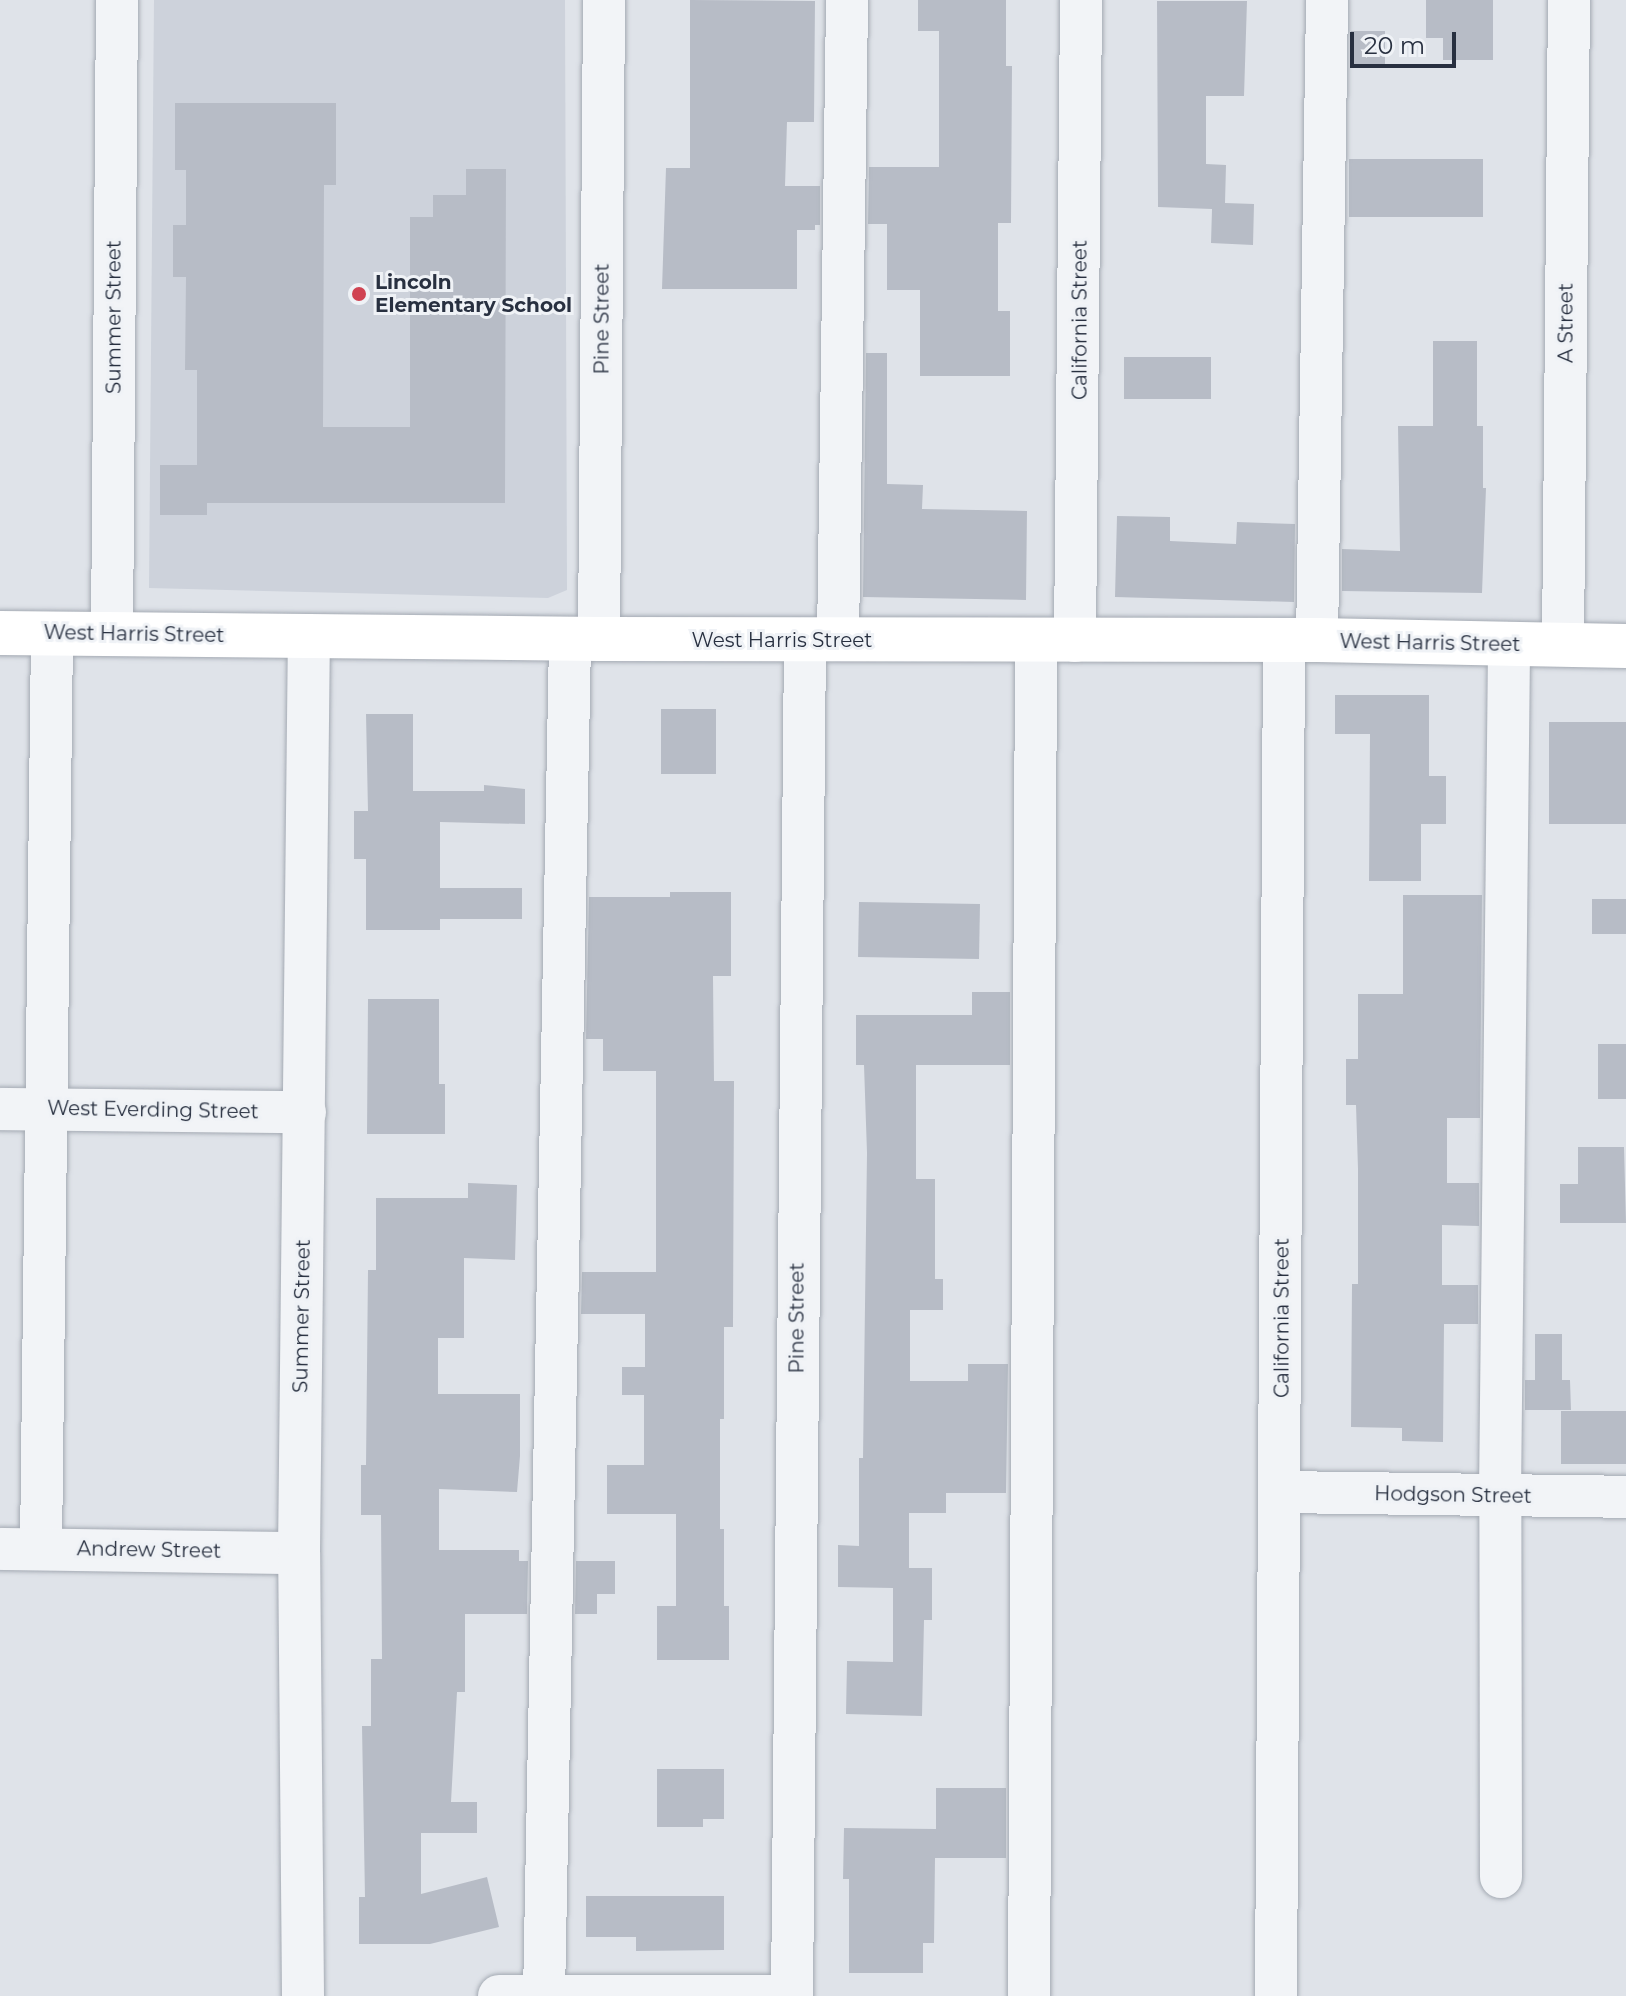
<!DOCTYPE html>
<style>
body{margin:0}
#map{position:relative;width:1626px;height:1996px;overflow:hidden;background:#dfe3e9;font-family:Montserrat,sans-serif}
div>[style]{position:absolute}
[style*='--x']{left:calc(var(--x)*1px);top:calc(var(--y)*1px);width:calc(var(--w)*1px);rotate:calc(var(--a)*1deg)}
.built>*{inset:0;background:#cdd2db}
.building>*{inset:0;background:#b7bcc6;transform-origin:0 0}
.roads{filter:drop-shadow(0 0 2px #a4aab3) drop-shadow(0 0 2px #a4aab3)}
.minor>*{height:42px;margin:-21px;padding:0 21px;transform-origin:21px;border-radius:21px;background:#f2f4f7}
.major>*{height:44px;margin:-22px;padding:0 22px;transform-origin:22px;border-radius:22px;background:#fff}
.dots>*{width:22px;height:22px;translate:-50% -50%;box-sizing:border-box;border:4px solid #eff2f6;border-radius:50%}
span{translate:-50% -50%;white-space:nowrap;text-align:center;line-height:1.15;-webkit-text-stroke:6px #eff2f6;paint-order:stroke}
.poi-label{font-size:20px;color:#283040;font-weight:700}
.left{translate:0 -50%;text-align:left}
.street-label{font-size:20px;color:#283040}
.scale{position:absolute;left:1350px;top:32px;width:106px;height:36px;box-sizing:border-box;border:4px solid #283040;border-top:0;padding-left:10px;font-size:24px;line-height:28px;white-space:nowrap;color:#283040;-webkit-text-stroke:6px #eff2f6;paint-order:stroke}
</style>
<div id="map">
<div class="built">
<i style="clip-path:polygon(154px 0,565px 0,567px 590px,548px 598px,149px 588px)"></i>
</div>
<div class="building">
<i style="clip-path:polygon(690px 0,815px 1px,814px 122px,787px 122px,785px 186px,820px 186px,820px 225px,815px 225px,815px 230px,797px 230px,797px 289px,662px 289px,666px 168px,690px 168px)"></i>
<i style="clip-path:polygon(918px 0,1006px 0,1006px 66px,1012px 66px,1011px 223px,998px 223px,998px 311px,1010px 311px,1010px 376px,920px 376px,920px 290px,887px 290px,887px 224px,868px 224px,869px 167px,939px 167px,939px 31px,918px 31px)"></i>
<i style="clip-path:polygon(1426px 0,1493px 0,1493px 60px,1443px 60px,1443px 38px,1426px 38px)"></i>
<i style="clip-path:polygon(1157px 1px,1247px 1px,1244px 96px,1206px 96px,1206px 164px,1226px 165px,1225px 203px,1254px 204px,1253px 245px,1211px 243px,1212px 209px,1158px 207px)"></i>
<i style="left:1351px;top:31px;width:34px;height:33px"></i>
<i style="clip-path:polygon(175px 103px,336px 103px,336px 185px,324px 185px,323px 427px,410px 427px,410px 217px,433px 217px,433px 195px,466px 195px,466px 169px,506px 169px,505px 503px,207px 503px,207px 515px,160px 515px,160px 465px,197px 465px,197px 370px,185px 370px,186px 277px,173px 277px,173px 225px,186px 225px,186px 170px,175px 170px)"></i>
<i style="left:1349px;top:159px;width:134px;height:58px"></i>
<i style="clip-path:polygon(1433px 341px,1477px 341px,1477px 426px,1483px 426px,1483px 488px,1486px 488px,1482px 593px,1342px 591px,1342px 549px,1400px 551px,1398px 426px,1433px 426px)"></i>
<i style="clip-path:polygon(866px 353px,887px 353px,887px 484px,923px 485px,922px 509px,1027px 511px,1026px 600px,863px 597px)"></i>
<i style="left:1124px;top:357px;width:87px;height:42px"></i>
<i style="clip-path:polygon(1117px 516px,1170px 517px,1170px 541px,1236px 544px,1237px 522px,1295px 524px,1294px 602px,1115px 597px)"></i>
<i style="clip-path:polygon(1335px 695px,1429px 695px,1429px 776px,1446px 776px,1446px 824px,1421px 824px,1421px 881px,1369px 881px,1370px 734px,1335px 734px)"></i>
<i style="left:661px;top:709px;width:55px;height:65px"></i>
<i style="clip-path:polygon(366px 714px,413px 714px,413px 791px,484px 791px,484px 785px,525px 789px,525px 824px,440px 822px,440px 888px,522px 888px,522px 919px,440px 919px,440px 930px,366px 930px,366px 859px,354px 859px,354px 811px,368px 811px)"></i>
<i style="left:1549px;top:722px;width:77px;height:102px"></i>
<i style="clip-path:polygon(670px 892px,731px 892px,731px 976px,713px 976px,714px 1081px,734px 1081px,733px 1327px,724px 1327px,724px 1419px,720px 1419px,720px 1529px,724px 1529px,724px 1606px,729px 1606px,729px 1660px,657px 1660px,657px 1606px,676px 1606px,676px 1514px,607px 1514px,607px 1465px,644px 1465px,644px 1395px,622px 1395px,622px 1367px,645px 1367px,645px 1314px,581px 1314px,582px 1272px,656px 1272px,656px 1071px,603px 1071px,603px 1039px,586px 1039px,589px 897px,670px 897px)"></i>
<i style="clip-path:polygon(1403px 895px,1482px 895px,1480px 1118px,1447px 1118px,1447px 1183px,1479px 1183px,1479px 1226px,1442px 1225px,1442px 1285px,1478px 1285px,1478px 1324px,1444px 1324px,1443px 1442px,1402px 1441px,1402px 1428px,1351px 1427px,1352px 1284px,1358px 1284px,1358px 1169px,1356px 1105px,1346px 1105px,1346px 1059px,1358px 1059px,1358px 994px,1403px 994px)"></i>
<i style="left:1592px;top:899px;width:34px;height:35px"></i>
<i style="left:859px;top:902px;width:121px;height:55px;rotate:1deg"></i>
<i style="clip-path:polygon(972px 992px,1010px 992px,1010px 1065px,916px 1065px,916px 1179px,935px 1179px,935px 1279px,943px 1279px,943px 1310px,910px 1310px,910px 1381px,968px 1381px,968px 1364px,1008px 1364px,1006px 1493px,946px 1493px,946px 1513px,909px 1513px,909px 1568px,932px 1568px,932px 1620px,924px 1620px,922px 1716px,846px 1714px,847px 1661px,893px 1662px,893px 1588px,838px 1587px,838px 1545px,859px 1546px,859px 1458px,863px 1458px,867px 1153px,864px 1065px,856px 1065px,856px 1015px,972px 1015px)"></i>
<i style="clip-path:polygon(368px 999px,439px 999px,439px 1084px,445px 1084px,445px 1134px,367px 1134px)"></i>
<i style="left:1598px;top:1044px;width:28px;height:55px"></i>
<i style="clip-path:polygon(1578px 1147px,1624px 1147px,1626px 1223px,1560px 1223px,1560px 1184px,1578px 1184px)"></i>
<i style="clip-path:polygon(468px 1183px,517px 1185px,515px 1260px,464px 1258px,464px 1338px,438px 1338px,438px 1394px,520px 1394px,520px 1456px,517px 1492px,439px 1489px,439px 1550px,519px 1550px,519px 1561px,528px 1561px,527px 1614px,465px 1614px,465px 1692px,457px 1692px,451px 1802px,477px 1802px,477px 1833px,421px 1833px,421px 1894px,487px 1877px,499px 1927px,430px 1944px,359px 1944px,359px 1897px,365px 1897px,362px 1726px,371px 1726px,371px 1659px,382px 1659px,381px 1515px,361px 1515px,361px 1465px,366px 1465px,368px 1270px,376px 1270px,376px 1198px,468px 1198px)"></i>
<i style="clip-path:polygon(1535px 1334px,1562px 1334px,1562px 1380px,1570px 1380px,1571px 1410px,1525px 1410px,1525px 1380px,1535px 1380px)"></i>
<i style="left:1626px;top:1411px;width:53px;height:65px;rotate:90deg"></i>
<i style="clip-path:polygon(576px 1561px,615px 1561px,615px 1594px,597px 1594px,597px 1614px,575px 1614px)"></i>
<i style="clip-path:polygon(657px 1769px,724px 1769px,724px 1819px,703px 1819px,703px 1827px,657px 1827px)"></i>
<i style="clip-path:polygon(936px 1788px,1006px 1788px,1006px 1858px,935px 1858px,934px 1943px,923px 1943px,923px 1973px,849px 1973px,849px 1879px,843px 1879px,844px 1828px,936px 1829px)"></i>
<i style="clip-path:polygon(586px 1896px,724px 1896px,724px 1950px,636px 1951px,636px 1937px,586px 1937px)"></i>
</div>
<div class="roads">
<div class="minor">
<i style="--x:112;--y:635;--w:635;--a:-89.55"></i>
<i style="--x:599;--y:639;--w:639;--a:-89.55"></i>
<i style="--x:838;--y:640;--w:640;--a:-89.19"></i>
<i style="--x:1317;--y:640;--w:640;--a:-89.1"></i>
<i style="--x:1075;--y:641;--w:641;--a:-89.46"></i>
<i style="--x:1563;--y:645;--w:645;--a:-89.47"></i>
<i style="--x:0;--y:1109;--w:305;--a:0.6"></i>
<i style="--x:1281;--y:1492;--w:345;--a:0.8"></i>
<i style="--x:41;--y:1548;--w:915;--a:-89.31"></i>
<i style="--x:0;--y:1549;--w:299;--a:0.8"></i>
<i style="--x:1501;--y:1877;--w:382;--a:-90.1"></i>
<i style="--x:1500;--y:1495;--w:851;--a:-89.39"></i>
<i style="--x:303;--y:1996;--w:443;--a:-90.5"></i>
<i style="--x:299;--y:1553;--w:917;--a:-89.38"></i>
<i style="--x:499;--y:1996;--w:293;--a:0"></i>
<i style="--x:544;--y:1996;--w:1358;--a:-88.9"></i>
<i style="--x:792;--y:1996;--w:1356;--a:-89.45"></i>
<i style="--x:1029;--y:1996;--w:1356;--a:-89.7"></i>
<i style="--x:1276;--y:1996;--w:1356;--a:-89.66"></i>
</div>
<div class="major">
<i style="--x:0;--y:633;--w:599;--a:0.57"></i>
<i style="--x:599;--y:639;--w:718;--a:0.08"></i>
<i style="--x:1317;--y:640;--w:309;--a:1.1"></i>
</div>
</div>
<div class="dots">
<i style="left:359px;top:294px;background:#d04352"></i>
</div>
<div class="poi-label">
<span class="left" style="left:375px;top:294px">Lincoln<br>Elementary School</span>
</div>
<div class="street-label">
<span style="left:114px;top:317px;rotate:-90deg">Summer Street</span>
<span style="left:602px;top:319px;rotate:-90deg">Pine Street</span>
<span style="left:1080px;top:320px;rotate:-90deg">California Street</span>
<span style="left:1566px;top:323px;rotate:-90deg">A Street</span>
<span style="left:134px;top:634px;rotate:1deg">West Harris Street</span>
<span style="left:782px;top:640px">West Harris Street</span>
<span style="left:1430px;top:643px;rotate:1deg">West Harris Street</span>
<span style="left:153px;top:1110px;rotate:1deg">West Everding Street</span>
<span style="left:302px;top:1316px;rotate:-89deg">Summer Street</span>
<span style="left:797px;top:1318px;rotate:-90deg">Pine Street</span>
<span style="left:1282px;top:1318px;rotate:-90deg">California Street</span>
<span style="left:1453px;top:1495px;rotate:1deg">Hodgson Street</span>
<span style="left:149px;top:1550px;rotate:1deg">Andrew Street</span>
</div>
<div class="scale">20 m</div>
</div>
